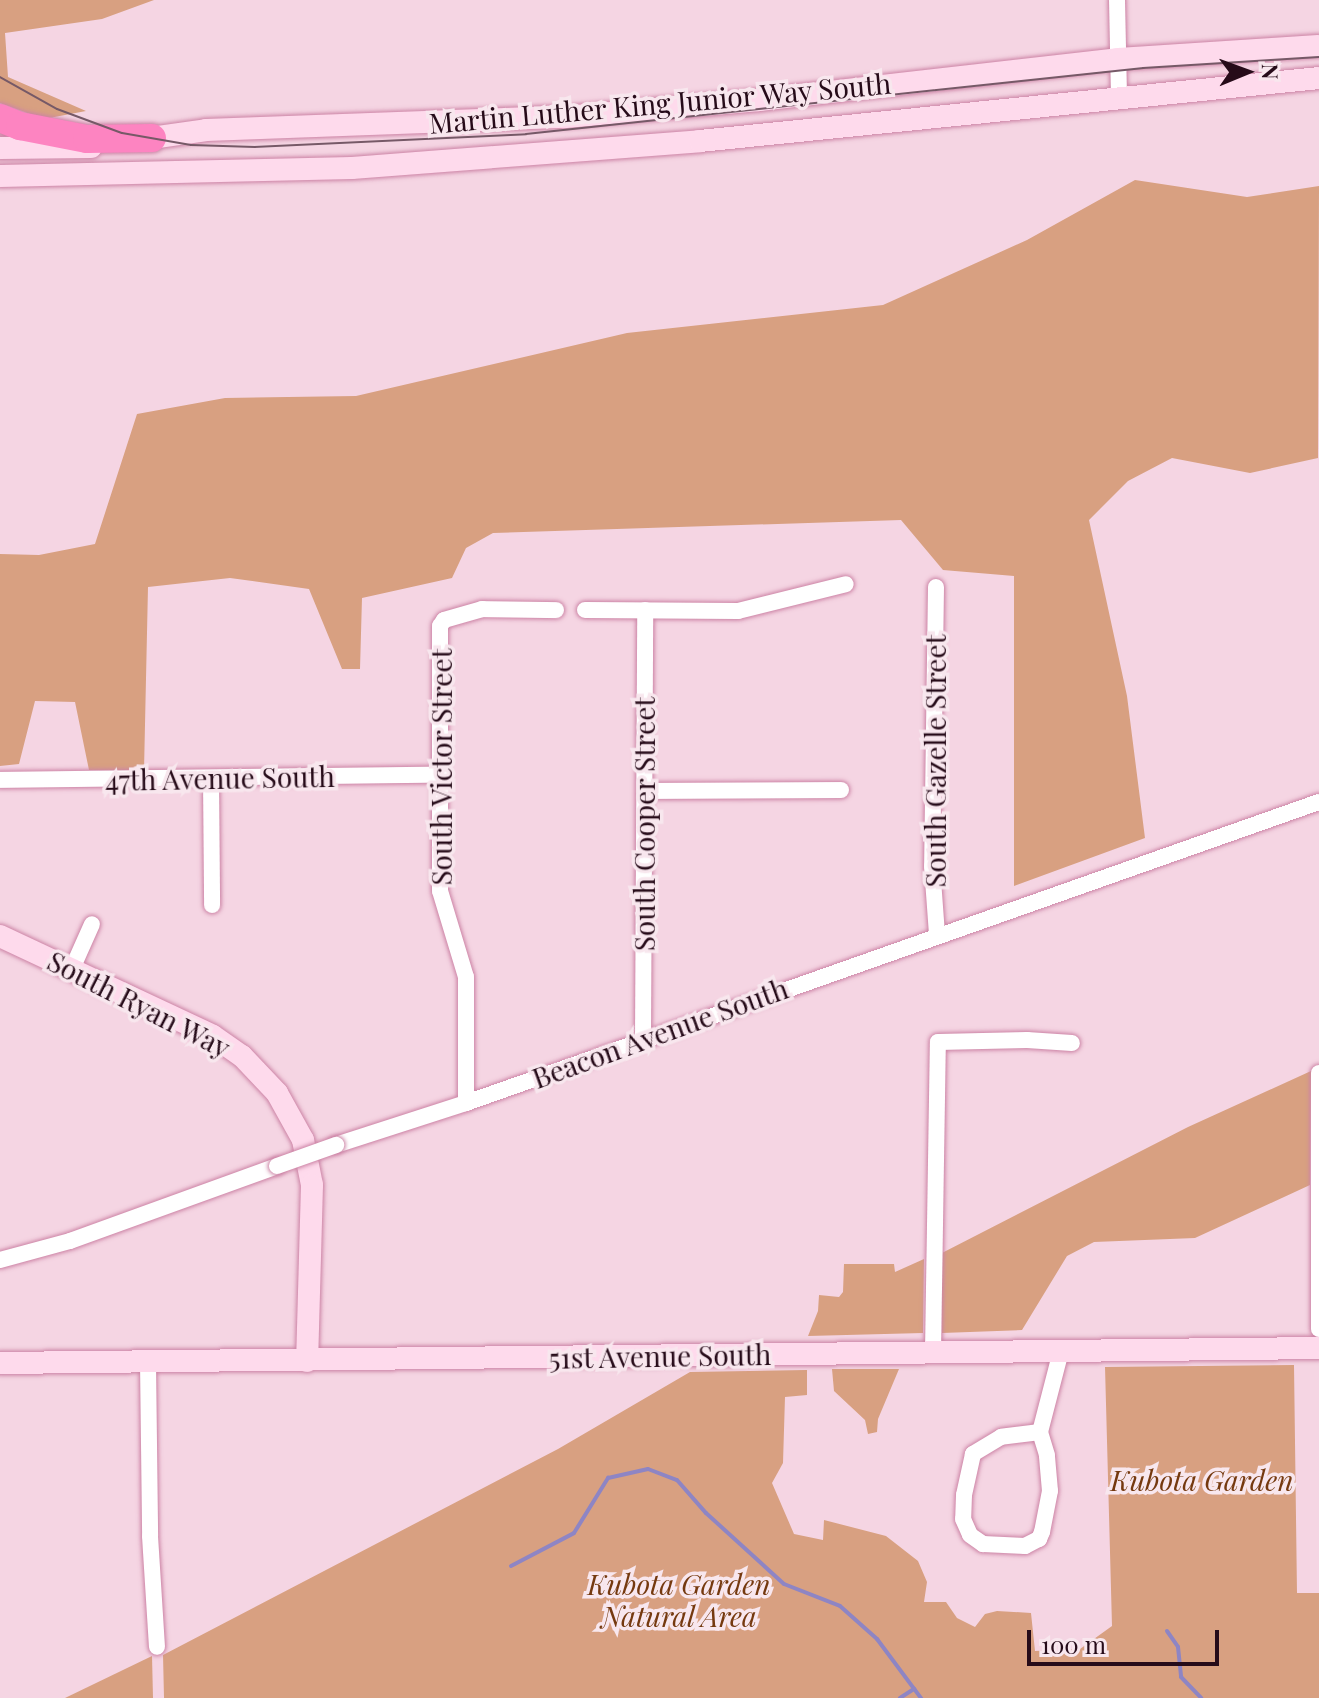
<!DOCTYPE html>
<style>
body{margin:0}
#map{position:relative;width:1319px;height:1698px;overflow:hidden;background:#f5d5e3;font-family:"Playfair Display",serif}
div>[style]{position:absolute}
[style*='--x']{left:calc(var(--x)*1px);top:calc(var(--y)*1px);width:calc(var(--w)*1px);rotate:calc(var(--a)*1deg)}
.green>*{inset:0;background:#d8a081}
.stream>*{height:4px;margin:-2px;padding:0 2px;transform-origin:2px;border-radius:2px;background:#8e85c4}
.roads{filter:drop-shadow(0 0 2px #cc83a5) drop-shadow(0 0 2px #cc83a5)}
.street>*{height:16px;margin:-8px;padding:0 8px;transform-origin:8px;border-radius:8px;background:#fff}
.secondary>*{height:22px;margin:-11px;padding:0 11px;transform-origin:11px;border-radius:11px;background:#fedaec}
.highway>*{height:28px;margin:-14px;padding:0 14px;transform-origin:14px;border-radius:14px;background:#fd84c1}
.tram>*{height:2px;margin:-1px;padding:0 1px;transform-origin:1px;border-radius:1px;background:#765967}
.bridges{filter:drop-shadow(0 0 2px #cc83a5) drop-shadow(0 0 2px #cc83a5)}
.street-bridge>*{height:16px;margin:-8px;padding:0 8px;transform-origin:8px;border-radius:8px;background:#fff}
span{translate:-50% -50%;white-space:nowrap;text-align:center;line-height:1.15;-webkit-text-stroke:7px #f8e7ee;paint-order:stroke}
.street-label{font-size:28px;color:#260b19}
.park-label{font-size:28px;color:#75390f;font-style:italic}
.north{position:absolute;left:1207px;top:32px;width:80px;height:80px;-webkit-text-stroke:6px #f8e7ee;paint-order:stroke;rotate:89deg;font-size:22px;font-weight:700;line-height:32px;text-align:center;color:#260b19}
.north::after{content:'';display:block;margin:auto;width:28px;height:36px;background:#260b19;clip-path:polygon(50% 0,100% 100%,50% 72%,0 100%)}
.scale{position:absolute;left:1027px;top:1630px;width:192px;height:36px;box-sizing:border-box;border:4px solid #260b19;border-top:0;padding-left:10px;font-size:24px;line-height:28px;white-space:nowrap;color:#260b19;-webkit-text-stroke:6px #f8e7ee;paint-order:stroke}
</style>
<div id="map">
<div class="green">
<i style="clip-path:polygon(0 0,154px 0,102px 19px,5px 33px,8px 77px,86px 111px,44px 119px,0 103px)"></i>
<i style="clip-path:polygon(1135px 180px,1247px 197px,1319px 186px,1318px 458px,1250px 473px,1172px 458px,1128px 481px,1089px 520px,1127px 696px,1145px 838px,1014px 886px,1014px 576px,943px 570px,901px 520px,493px 533px,466px 548px,452px 578px,362px 598px,360px 669px,342px 669px,309px 589px,230px 578px,148px 587px,144px 771px,89px 770px,75px 702px,35px 701px,19px 764px,0 766px,0 554px,39px 555px,95px 544px,137px 414px,225px 398px,356px 396px,627px 333px,883px 305px,1027px 240px)"></i>
<i style="clip-path:polygon(1311px 1071px,1310px 1185px,1195px 1238px,1094px 1242px,1067px 1256px,1022px 1330px,942px 1333px,940px 1254px,1188px 1127px)"></i>
<i style="clip-path:polygon(924px 1259px,923px 1333px,808px 1336px,818px 1311px,819px 1295px,839px 1297px,843px 1292px,844px 1264px,894px 1264px,895px 1272px)"></i>
<i style="clip-path:polygon(1294px 1365px,1297px 1593px,1319px 1593px,1319px 1698px,164px 1698px,163px 1655px,558px 1449px,690px 1372px,807px 1370px,807px 1395px,785px 1397px,783px 1463px,772px 1483px,794px 1534px,823px 1540px,824px 1520px,886px 1536px,918px 1561px,927px 1582px,924px 1602px,946px 1602px,957px 1618px,975px 1627px,985px 1614px,997px 1611px,1031px 1613px,1035px 1651px,1080px 1649px,1112px 1626px,1105px 1367px)"></i>
<i style="clip-path:polygon(832px 1369px,899px 1369px,878px 1419px,877px 1432px,868px 1434px,865px 1420px,834px 1391px)"></i>
<i style="clip-path:polygon(152px 1656px,153px 1698px,65px 1698px)"></i>
</div>
<div class="stream">
<i style="--x:511;--y:1566;--w:71;--a:-27.6"></i>
<i style="--x:574;--y:1533;--w:65;--a:-58.3"></i>
<i style="--x:608;--y:1478;--w:41;--a:-12.7"></i>
<i style="--x:648;--y:1469;--w:31;--a:21"></i>
<i style="--x:677;--y:1480;--w:44;--a:48.7"></i>
<i style="--x:706;--y:1513;--w:105;--a:42.3"></i>
<i style="--x:784;--y:1584;--w:60;--a:21.4"></i>
<i style="--x:840;--y:1606;--w:50;--a:41.7"></i>
<i style="--x:877;--y:1639;--w:74;--a:53.3"></i>
<i style="--x:1167;--y:1631;--w:19;--a:55"></i>
<i style="--x:1178;--y:1647;--w:30;--a:84"></i>
<i style="--x:1181;--y:1677;--w:29;--a:46"></i>
<i style="--x:900;--y:1698;--w:17;--a:-33"></i>
</div>
<div class="roads">
<div class="street">
<i style="--x:1117;--y:0;--w:96;--a:88.8"></i>
<i style="--x:936;--y:587;--w:279;--a:90.8"></i>
<i style="--x:932;--y:866;--w:68;--a:85.8"></i>
<i style="--x:585;--y:610;--w:153;--a:0.4"></i>
<i style="--x:738;--y:611;--w:111;--a:-14"></i>
<i style="--x:211;--y:779;--w:126;--a:89.5"></i>
<i style="--x:0;--y:780;--w:439;--a:-0.7"></i>
<i style="--x:645;--y:791;--w:196;--a:-0.3"></i>
<i style="--x:72;--y:969;--w:49;--a:-66"></i>
<i style="--x:643;--y:1038;--w:428;--a:-89.7"></i>
<i style="--x:1319;--y:1073;--w:256;--a:90"></i>
<i style="--x:466;--y:1103;--w:126;--a:-90"></i>
<i style="--x:466;--y:977;--w:90;--a:-106.8"></i>
<i style="--x:440;--y:891;--w:265;--a:-90"></i>
<i style="--x:440;--y:626;--w:7;--a:-56"></i>
<i style="--x:444;--y:620;--w:40;--a:-16"></i>
<i style="--x:482;--y:609;--w:74;--a:0.8"></i>
<i style="--x:336;--y:1145;--w:137;--a:-17.9"></i>
<i style="--x:466;--y:1103;--w:905;--a:-19.44"></i>
<i style="--x:0;--y:1260;--w:73;--a:-15.2"></i>
<i style="--x:70;--y:1241;--w:220;--a:-19.9"></i>
<i style="--x:933;--y:1352;--w:310;--a:-89.1"></i>
<i style="--x:938;--y:1042;--w:89;--a:-1.3"></i>
<i style="--x:1027;--y:1040;--w:45;--a:3.8"></i>
<i style="--x:148;--y:1362;--w:174;--a:89.3"></i>
<i style="--x:150;--y:1536;--w:111;--a:86.4"></i>
<i style="--x:1040;--y:1432;--w:39;--a:173"></i>
<i style="--x:1001;--y:1437;--w:33;--a:149"></i>
<i style="--x:973;--y:1454;--w:42;--a:102.4"></i>
<i style="--x:964;--y:1495;--w:24;--a:92"></i>
<i style="--x:963;--y:1519;--w:17;--a:66"></i>
<i style="--x:970;--y:1535;--w:16;--a:35"></i>
<i style="--x:983;--y:1544;--w:42;--a:2.7"></i>
<i style="--x:1025;--y:1546;--w:16;--a:-27"></i>
<i style="--x:1039;--y:1539;--w:8;--a:-67"></i>
<i style="--x:1042;--y:1532;--w:42;--a:-79"></i>
<i style="--x:1050;--y:1491;--w:36;--a:-95"></i>
<i style="--x:1047;--y:1455;--w:24;--a:-107"></i>
<i style="--x:1040;--y:1432;--w:84;--a:-75.5"></i>
</div>
<div class="secondary">
<i style="--x:137;--y:140;--w:70;--a:-8.2"></i>
<i style="--x:206;--y:130;--w:359;--a:-2.1"></i>
<i style="--x:565;--y:117;--w:195;--a:-5"></i>
<i style="--x:759;--y:100;--w:361;--a:-6.5"></i>
<i style="--x:1118;--y:59;--w:201;--a:-3.7"></i>
<i style="--x:0;--y:148;--w:91;--a:-0.6"></i>
<i style="--x:0;--y:176;--w:352;--a:-1.3"></i>
<i style="--x:352;--y:168;--w:349;--a:-4.4"></i>
<i style="--x:700;--y:141;--w:622;--a:-5.81"></i>
<i style="--x:0;--y:936;--w:235;--a:25.1"></i>
<i style="--x:213;--y:1036;--w:35;--a:35"></i>
<i style="--x:242;--y:1056;--w:51;--a:46.6"></i>
<i style="--x:277;--y:1093;--w:54;--a:61"></i>
<i style="--x:303;--y:1140;--w:46;--a:78.7"></i>
<i style="--x:312;--y:1185;--w:176;--a:91.6"></i>
<i style="--x:0;--y:1363;--w:1319;--a:-0.65"></i>
</div>
<div class="highway">
<i style="--x:0;--y:118;--w:22;--a:22"></i>
<i style="--x:20;--y:126;--w:68;--a:11"></i>
<i style="--x:87;--y:139;--w:65;--a:-0.9"></i>
</div>
</div>
<div class="tram">
<i style="--x:0;--y:77;--w:65;--a:29.3"></i>
<i style="--x:57;--y:109;--w:69;--a:20.3"></i>
<i style="--x:122;--y:133;--w:70;--a:9.9"></i>
<i style="--x:191;--y:145;--w:64;--a:1.8"></i>
<i style="--x:255;--y:147;--w:271;--a:-2.7"></i>
<i style="--x:526;--y:134;--w:621;--a:-6.11"></i>
<i style="--x:1143;--y:68;--w:176;--a:-3.6"></i>
</div>
<div class="bridges">
<div class="street-bridge">
<i style="--x:277;--y:1166;--w:63;--a:-19.6"></i>
</div>
</div>
<div class="street-label">
<span style="left:660px;top:103px;rotate:-5deg">Martin Luther King Junior Way South</span>
<span style="left:935px;top:761px;rotate:-90deg">South Gazelle Street</span>
<span style="left:441px;top:767px;rotate:-90deg">South Victor Street</span>
<span style="left:220px;top:778px;rotate:-1deg">47th Avenue South</span>
<span style="left:644px;top:824px;rotate:-90deg">South Cooper Street</span>
<span style="left:139px;top:1004px;rotate:27deg">South Ryan Way</span>
<span style="left:660px;top:1033px;rotate:-20deg">Beacon Avenue South</span>
<span style="left:660px;top:1356px;rotate:-1deg">51st Avenue South</span>
</div>
<div class="park-label">
<span style="left:1202px;top:1480px">Kubota Garden</span>
<span style="left:679px;top:1600px">Kubota Garden<br>Natural Area</span>
</div>
<div class="north">N</div>
<div class="scale">100 m</div>
</div>
